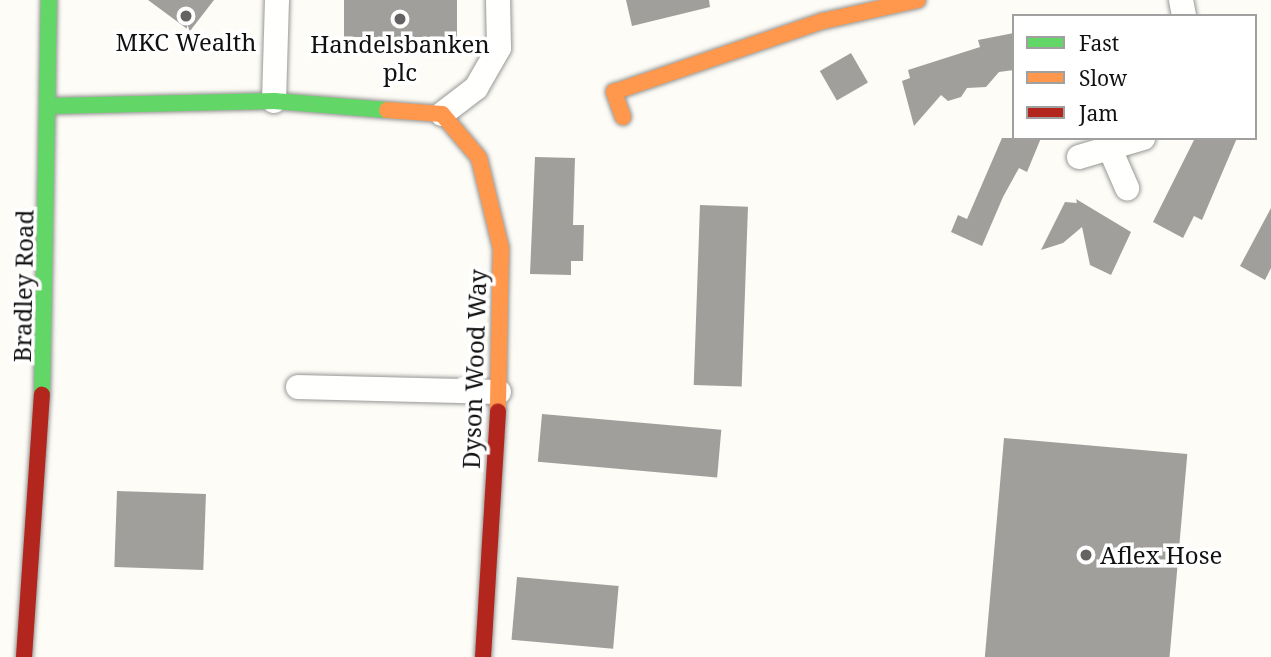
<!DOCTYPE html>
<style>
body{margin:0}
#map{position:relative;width:1271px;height:657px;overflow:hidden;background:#fdfcf7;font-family:"Noto Serif",serif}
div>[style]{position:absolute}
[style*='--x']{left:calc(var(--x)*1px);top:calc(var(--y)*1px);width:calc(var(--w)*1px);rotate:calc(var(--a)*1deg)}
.building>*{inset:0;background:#a19f9c;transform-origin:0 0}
.roads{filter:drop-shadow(0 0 2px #979795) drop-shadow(0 0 2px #979795)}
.street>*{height:24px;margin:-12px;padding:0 12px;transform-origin:12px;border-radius:12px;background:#fffffe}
.fast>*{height:16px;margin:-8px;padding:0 8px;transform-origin:8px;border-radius:8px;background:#63d668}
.slow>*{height:16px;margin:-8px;padding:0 8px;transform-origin:8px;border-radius:8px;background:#ff974d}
.jam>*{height:16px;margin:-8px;padding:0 8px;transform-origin:8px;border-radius:8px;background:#b3261e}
.dots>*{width:19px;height:19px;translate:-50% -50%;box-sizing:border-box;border:4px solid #fff;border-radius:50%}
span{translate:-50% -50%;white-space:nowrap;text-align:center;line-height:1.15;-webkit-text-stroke:7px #fff;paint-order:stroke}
.poi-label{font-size:24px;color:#111}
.left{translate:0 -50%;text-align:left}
.street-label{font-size:24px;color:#111}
.legend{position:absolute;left:1012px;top:14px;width:245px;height:126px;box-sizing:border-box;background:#fff;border:2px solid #a0a0a0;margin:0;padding:9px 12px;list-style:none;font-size:21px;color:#111}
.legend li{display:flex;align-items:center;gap:14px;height:35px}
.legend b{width:35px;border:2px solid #a0a0a0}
</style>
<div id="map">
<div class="building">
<i style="clip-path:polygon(148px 0,214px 0,190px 31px)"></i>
<i style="left:344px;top:0;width:113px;height:37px"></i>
<i style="clip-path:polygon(626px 0,709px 0,710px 7px,632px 26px)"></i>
<i style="clip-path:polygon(1014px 33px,1014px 70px,999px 72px,986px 87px,967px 88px,961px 97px,948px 101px,941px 95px,914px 126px,902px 81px,910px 78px,908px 70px,980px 47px,978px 40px)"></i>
<i style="left:851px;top:53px;width:34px;height:36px;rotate:60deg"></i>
<i style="clip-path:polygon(1002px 138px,1041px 138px,1027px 172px,1019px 168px,1003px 197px,982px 246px,951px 232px,958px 215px,967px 219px)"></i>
<i style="clip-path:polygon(1195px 138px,1237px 138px,1202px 220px,1194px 216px,1183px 238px,1153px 222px)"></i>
<i style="clip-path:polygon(535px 157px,575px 158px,573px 225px,584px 225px,583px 261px,571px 261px,571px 275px,530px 274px)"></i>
<i style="clip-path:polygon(1076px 199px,1131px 232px,1111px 275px,1090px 265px,1082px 227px,1063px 243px,1041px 250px,1065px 202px,1077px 203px)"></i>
<i style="left:700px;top:205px;width:48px;height:180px;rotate:2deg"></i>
<i style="clip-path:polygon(1271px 208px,1271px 268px,1265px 280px,1240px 266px)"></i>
<i style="left:542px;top:414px;width:180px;height:48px;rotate:5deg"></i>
<i style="left:1004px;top:438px;width:184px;height:220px;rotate:5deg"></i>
<i style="left:117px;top:491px;width:89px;height:76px;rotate:2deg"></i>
<i style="left:517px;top:577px;width:102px;height:63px;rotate:5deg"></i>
</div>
<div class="roads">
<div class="street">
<i style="--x:1181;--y:0;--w:16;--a:79"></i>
<i style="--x:274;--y:101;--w:101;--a:-88.3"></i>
<i style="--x:442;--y:114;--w:43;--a:-37.4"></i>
<i style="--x:476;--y:88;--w:46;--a:-60.1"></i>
<i style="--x:499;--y:48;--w:48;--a:-91.2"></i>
<i style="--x:1110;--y:149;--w:43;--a:66.4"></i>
<i style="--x:1079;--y:157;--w:67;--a:-16.5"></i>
<i style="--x:298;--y:387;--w:201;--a:1.4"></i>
</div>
<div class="fast">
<i style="--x:49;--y:106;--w:225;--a:-1.3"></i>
<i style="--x:274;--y:101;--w:113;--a:4.6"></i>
<i style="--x:42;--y:395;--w:395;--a:-89"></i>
</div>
<div class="slow">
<i style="--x:387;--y:110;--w:55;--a:4.2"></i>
<i style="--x:442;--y:114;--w:57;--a:49.9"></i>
<i style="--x:479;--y:158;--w:93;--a:76.3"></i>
<i style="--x:501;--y:248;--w:163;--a:91.1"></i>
<i style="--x:623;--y:117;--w:27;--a:-110"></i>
<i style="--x:614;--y:92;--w:221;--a:-18.8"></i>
<i style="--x:823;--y:21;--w:97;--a:-12.5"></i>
</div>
<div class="jam">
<i style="--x:24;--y:657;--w:263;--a:-86.1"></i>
<i style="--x:483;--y:657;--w:246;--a:-86.5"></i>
</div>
</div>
<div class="dots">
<i style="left:186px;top:16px;background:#646362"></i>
<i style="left:400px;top:19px;background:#646362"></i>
<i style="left:1086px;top:555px;background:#646362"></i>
</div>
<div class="poi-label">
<span style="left:186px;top:42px">MKC Wealth</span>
<span style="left:400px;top:58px">Handelsbanken<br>plc</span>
<span class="left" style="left:1100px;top:555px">Aflex Hose</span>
</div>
<div class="street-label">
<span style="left:23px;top:286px;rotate:-89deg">Bradley Road</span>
<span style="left:474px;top:369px;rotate:-88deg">Dyson Wood Way</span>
</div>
<ul class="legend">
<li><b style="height:9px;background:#63d668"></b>Fast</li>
<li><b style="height:9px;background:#ff974d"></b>Slow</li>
<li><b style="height:9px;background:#b3261e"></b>Jam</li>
</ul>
</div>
